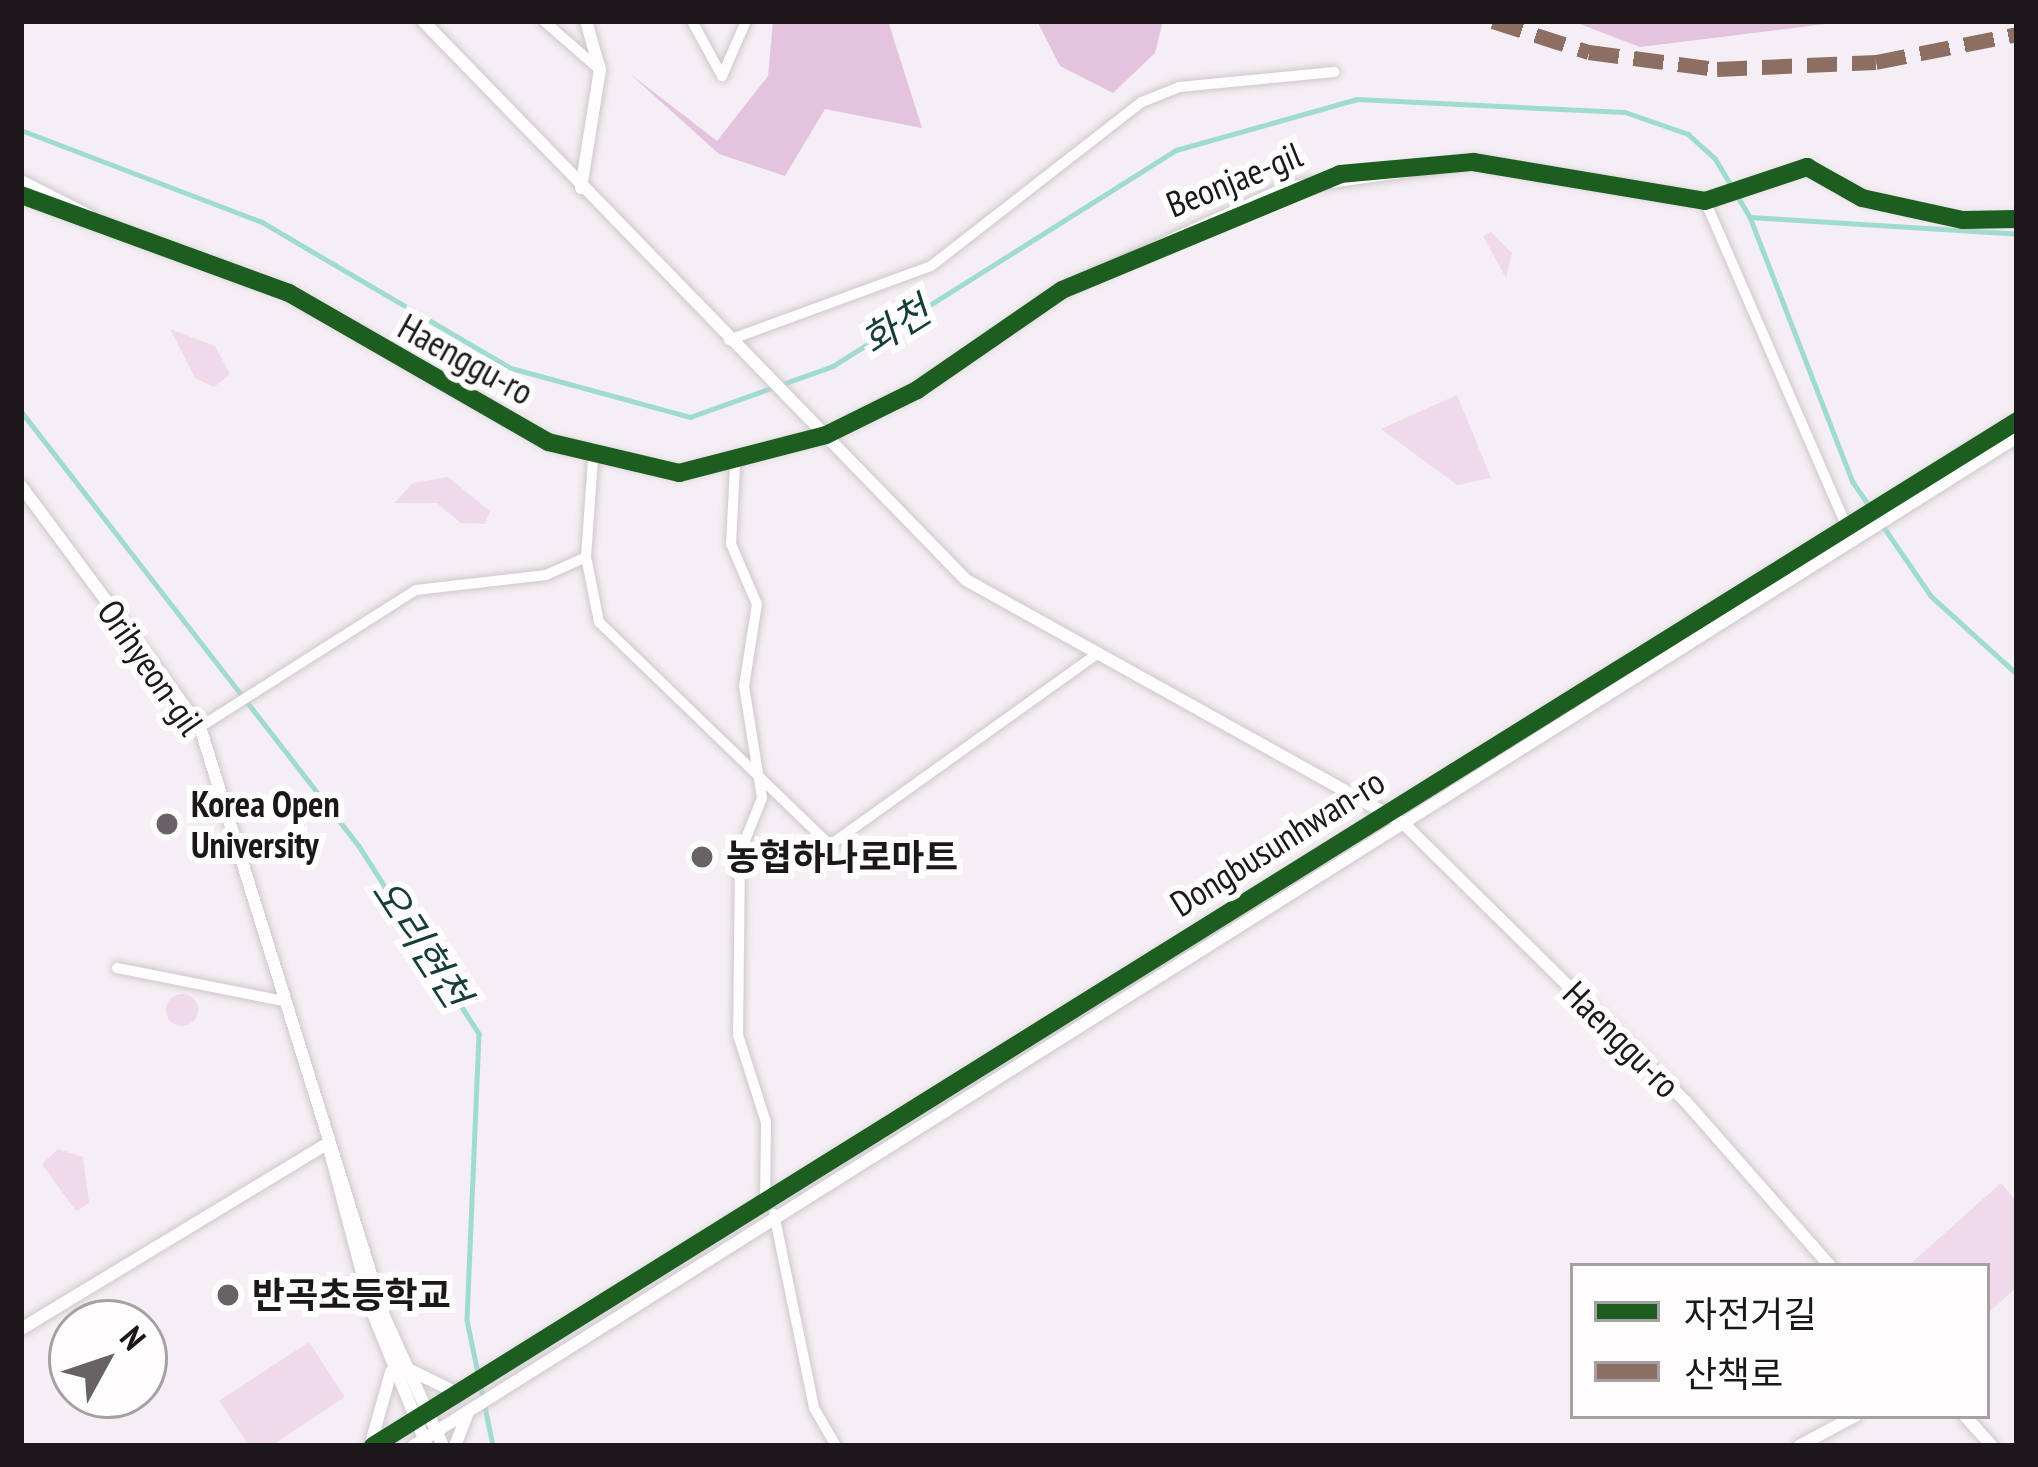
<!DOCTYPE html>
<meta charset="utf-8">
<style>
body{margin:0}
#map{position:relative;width:2038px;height:1467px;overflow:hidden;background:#f5eef4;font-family:"PT Sans Narrow","Noto Sans KR",sans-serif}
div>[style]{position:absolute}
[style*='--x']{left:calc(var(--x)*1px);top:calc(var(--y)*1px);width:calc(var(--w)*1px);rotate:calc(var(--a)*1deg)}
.green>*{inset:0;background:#efd9eb}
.round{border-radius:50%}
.forest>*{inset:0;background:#e4c3df}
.stream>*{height:4.5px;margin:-2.25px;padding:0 2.25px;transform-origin:2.25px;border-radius:2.25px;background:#a0dbd1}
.roads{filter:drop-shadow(0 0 3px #cdc8cc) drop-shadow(0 0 3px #cdc8cc)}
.minor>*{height:10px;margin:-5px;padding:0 5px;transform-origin:5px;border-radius:5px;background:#fefcfd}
.tertiary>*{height:12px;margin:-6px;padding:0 6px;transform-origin:6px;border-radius:6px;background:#fefcfd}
.quiet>*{height:15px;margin-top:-7.5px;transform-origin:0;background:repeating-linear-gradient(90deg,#8d6e63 0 30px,transparent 0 45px)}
.cycleway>*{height:18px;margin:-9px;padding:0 9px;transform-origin:9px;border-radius:9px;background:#1b5e20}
.dots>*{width:33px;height:33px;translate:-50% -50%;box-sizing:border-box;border:6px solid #fffcfe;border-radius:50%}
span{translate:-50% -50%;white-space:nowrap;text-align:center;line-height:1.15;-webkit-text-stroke:12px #fffcfe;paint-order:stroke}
.street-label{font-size:36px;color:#1b171a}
.poi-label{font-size:36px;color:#1b171a;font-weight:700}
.left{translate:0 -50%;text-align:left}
.water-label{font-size:39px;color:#143e37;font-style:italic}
.frame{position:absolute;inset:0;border:24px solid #1b171a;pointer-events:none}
.legend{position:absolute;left:1570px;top:1263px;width:420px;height:156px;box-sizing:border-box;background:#fffcfe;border:3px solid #a4a0a3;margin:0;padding:15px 21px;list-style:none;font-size:36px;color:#1b171a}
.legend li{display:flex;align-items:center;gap:24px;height:60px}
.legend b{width:60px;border:3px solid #a4a0a3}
.north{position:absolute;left:48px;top:1299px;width:120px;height:120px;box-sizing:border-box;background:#fffcfe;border:3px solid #a4a0a3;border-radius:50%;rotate:50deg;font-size:33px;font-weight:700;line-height:48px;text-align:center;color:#1b171a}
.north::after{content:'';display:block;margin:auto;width:42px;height:54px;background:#676266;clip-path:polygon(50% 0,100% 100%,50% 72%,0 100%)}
</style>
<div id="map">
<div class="green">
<i style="clip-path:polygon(1491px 232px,1512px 253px,1506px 278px,1483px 236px)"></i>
<i style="clip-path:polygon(170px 329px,215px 346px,230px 374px,214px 387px,195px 378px)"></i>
<i style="clip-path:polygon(1457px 395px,1491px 478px,1457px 485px,1381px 429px)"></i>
<i style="clip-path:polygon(448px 477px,490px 511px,485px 524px,461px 523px,437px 503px,394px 503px,413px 483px)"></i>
<i class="round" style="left:166px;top:994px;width:32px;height:32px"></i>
<i style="clip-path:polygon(58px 1149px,83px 1157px,89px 1203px,76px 1211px,42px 1164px)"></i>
<i style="clip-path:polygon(2001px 1183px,2017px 1202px,2017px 1287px,1987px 1314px,1987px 1266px,1908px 1266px)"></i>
<i style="clip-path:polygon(309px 1342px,345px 1397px,271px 1446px,249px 1446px,219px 1401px)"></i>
</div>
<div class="forest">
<i style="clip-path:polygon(773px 21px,888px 21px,922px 128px,825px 109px,785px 176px,719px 154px,629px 73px,717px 141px,768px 76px)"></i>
<i style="clip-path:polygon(1037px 21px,1163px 21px,1155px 53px,1113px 93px,1060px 66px)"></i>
<i style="clip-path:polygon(1572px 21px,1850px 21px,1640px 47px)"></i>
</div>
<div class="stream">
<i style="--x:21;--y:130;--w:258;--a:20.9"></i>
<i style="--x:262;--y:222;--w:289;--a:30.4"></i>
<i style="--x:511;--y:368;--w:186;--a:15.3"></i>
<i style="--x:690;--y:417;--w:152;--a:-19.6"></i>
<i style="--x:833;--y:366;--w:405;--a:-32.2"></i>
<i style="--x:1176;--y:150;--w:188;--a:-15.7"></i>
<i style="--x:1357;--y:99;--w:268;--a:2.8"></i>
<i style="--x:1625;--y:112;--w:67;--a:19.2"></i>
<i style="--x:1688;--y:134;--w:36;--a:42"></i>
<i style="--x:1715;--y:158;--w:69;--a:59.3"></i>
<i style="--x:1750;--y:217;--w:284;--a:68.8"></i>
<i style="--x:1853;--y:482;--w:138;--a:55.6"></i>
<i style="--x:1931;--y:596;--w:116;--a:42.2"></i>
<i style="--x:1750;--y:217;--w:268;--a:3.6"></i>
<i style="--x:21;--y:411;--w:551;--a:52.15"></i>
<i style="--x:359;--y:846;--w:223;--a:57.4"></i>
<i style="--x:479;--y:1034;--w:286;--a:92.4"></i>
<i style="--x:467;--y:1320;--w:129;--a:78.3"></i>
</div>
<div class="roads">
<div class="minor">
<i style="--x:544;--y:21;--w:74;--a:41.2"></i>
<i style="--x:692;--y:21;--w:63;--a:61.4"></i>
<i style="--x:722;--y:76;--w:60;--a:-66.4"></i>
<i style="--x:729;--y:340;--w:215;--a:-20.1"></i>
<i style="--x:931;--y:266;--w:267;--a:-37.9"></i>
<i style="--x:1142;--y:102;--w:40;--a:-22"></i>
<i style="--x:1179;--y:87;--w:156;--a:-5.5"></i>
<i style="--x:735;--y:466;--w:78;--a:92.9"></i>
<i style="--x:731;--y:544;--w:65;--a:66.6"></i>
<i style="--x:757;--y:604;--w:83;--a:99"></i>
<i style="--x:744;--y:686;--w:113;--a:80.9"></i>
<i style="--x:762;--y:798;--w:59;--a:111.8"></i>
<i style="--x:740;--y:853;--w:182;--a:90.6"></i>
<i style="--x:738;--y:1035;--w:91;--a:72.2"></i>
<i style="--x:766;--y:1122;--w:77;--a:90.7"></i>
<i style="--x:1846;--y:525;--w:353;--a:-113.5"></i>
<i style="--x:1705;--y:201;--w:108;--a:-18.4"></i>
<i style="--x:1807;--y:167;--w:63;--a:29.4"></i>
<i style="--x:1862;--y:198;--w:103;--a:12.3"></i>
<i style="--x:1963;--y:220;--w:54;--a:-1.1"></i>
<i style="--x:586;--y:557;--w:66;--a:78.7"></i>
<i style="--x:599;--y:622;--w:321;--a:44"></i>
<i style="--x:830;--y:845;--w:328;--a:-35.6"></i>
<i style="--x:200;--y:727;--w:256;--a:-32.4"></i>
<i style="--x:416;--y:590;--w:131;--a:-6.6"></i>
<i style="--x:546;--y:575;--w:44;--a:-24.2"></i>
<i style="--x:586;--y:557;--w:98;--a:-85.9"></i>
<i style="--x:117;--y:968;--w:170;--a:11.2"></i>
<i style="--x:774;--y:1214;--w:198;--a:78.3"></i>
<i style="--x:814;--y:1408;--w:44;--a:59.9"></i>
</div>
<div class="tertiary">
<i style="--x:423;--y:21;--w:779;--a:45.83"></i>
<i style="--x:966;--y:580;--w:500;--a:29.08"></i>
<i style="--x:1403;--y:823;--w:397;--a:44.6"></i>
<i style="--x:1686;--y:1102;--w:218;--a:48.7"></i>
<i style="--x:21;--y:181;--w:77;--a:26.9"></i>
<i style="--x:581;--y:188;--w:120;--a:-80.9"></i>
<i style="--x:600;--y:70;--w:51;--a:-105.9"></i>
<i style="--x:21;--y:195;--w:285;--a:20.1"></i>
<i style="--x:289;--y:293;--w:299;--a:29.9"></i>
<i style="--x:548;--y:442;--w:135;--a:13.3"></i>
<i style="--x:679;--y:473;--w:152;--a:-14.5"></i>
<i style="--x:826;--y:435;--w:102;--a:-26.3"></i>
<i style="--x:917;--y:390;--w:176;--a:-34.6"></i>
<i style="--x:1062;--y:290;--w:246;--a:-24.5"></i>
<i style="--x:1286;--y:188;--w:189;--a:-7.9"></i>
<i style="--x:1473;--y:162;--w:235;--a:9.5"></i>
<i style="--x:21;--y:486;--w:300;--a:53.4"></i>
<i style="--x:200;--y:727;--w:617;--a:72.65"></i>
<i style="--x:384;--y:1316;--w:143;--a:65.6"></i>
<i style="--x:328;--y:1144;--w:176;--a:75.2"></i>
<i style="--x:373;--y:1314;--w:139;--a:67.7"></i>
<i style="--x:21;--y:1329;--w:359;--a:-31.2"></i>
<i style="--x:408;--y:1369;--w:57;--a:26.1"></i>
<i style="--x:1965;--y:1416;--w:40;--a:48"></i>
<i style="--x:371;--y:1443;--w:74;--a:-74.3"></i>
<i style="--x:373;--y:1446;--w:1937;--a:-31.94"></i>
<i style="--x:413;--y:1446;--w:1895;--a:-32.17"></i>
<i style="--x:455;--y:1446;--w:34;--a:-69"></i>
<i style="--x:1799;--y:1446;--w:64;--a:-28.2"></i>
</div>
</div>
<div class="quiet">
<i style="--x:1493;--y:21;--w:101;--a:17.9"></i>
<i style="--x:1589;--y:52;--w:129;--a:7.6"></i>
<i style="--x:1717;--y:69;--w:159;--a:-2.5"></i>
<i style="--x:1876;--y:62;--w:144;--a:-11.2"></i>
</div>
<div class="cycleway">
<i style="--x:21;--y:195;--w:285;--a:20.1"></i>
<i style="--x:289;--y:293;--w:299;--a:29.9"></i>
<i style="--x:548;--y:442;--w:135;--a:13.3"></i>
<i style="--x:679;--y:473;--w:152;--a:-14.5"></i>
<i style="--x:826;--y:435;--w:102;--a:-26.3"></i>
<i style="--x:917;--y:390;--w:176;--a:-34.6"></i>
<i style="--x:1062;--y:290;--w:301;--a:-22.6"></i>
<i style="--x:1340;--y:174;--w:134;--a:-5.2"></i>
<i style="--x:1473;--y:162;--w:235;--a:9.5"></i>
<i style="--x:1705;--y:201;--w:108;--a:-18.4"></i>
<i style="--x:1807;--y:167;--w:63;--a:29.4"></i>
<i style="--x:1862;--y:198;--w:103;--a:12.3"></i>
<i style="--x:1963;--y:220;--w:54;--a:-1.1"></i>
<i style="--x:373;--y:1446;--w:1937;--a:-31.94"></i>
</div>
<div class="dots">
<i style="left:167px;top:824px;background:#676266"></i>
<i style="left:702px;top:857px;background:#676266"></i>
<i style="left:228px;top:1295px;background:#676266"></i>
</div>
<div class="street-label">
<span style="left:1234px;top:179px;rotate:-22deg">Beonjae-gil</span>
<span style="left:466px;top:359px;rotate:29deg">Haenggu-ro</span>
<span style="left:151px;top:667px;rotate:55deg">Orihyeon-gil</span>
<span style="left:1277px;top:842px;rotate:-32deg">Dongbusunhwan-ro</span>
<span style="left:1622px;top:1039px;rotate:45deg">Haenggu-ro</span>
</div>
<div class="poi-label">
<span class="left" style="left:191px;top:824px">Korea Open<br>University</span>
<span class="left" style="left:726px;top:857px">농협하나로마트</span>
<span class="left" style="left:252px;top:1295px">반곡초등학교</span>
</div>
<div class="water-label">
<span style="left:896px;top:326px;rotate:-32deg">화천</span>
<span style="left:421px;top:943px;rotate:57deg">오리현천</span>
</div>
<div class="frame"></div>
<ul class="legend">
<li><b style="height:15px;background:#1b5e20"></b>자전거길</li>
<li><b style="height:15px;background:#8d6e63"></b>산책로</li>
</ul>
<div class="north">N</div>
</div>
